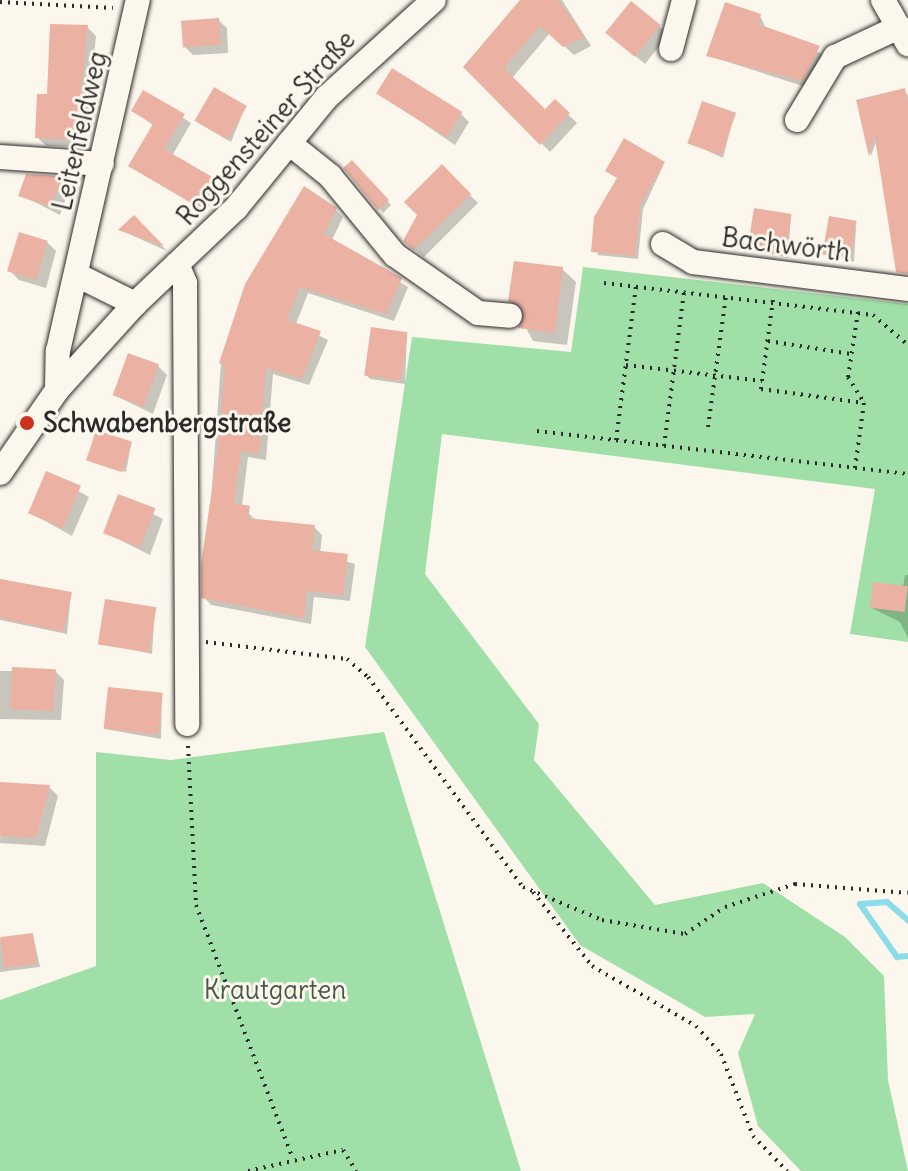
<!DOCTYPE html>
<meta charset="utf-8">
<style>
body{margin:0}
#map{position:relative;width:908px;height:1171px;overflow:hidden;background:#fbf7ec;font-family:Delius,sans-serif}
div>[style]{position:absolute}
[style*='--x']{left:calc(var(--x)*1px);top:calc(var(--y)*1px);width:calc(var(--w)*1px);rotate:calc(var(--a)*1deg)}
.green>*{inset:0;background:#a0e0a8}
.shadow>*{inset:0;background:#0003}
.stream>*{height:6px;margin:-3px;padding:0 3px;transform-origin:3px;border-radius:3px;background:#8ddcea}
.building>*{inset:0;background:#ebb2a4;transform-origin:0 0}
.path>*{height:4px;margin-top:-2px;transform-origin:0;background:repeating-linear-gradient(90deg,#2b2b2b 0 2px,transparent 0 8px)}
.roads{filter:drop-shadow(0 0 2px #2b2b2b) drop-shadow(0 0 2px #2b2b2b)}
.minor>*{height:24px;margin:-12px;padding:0 12px;transform-origin:12px;border-radius:12px;background:#fbf7ec}
.dots>*{width:22px;height:22px;translate:-50% -50%;box-sizing:border-box;border:4px solid #fbf7ec;border-radius:50%}
span{translate:-50% -50%;white-space:nowrap;text-align:center;line-height:1.15;-webkit-text-stroke:6px #fbf7ec;paint-order:stroke}
.street-label{font-size:26px;color:#2b2b2b}
.poi-label{font-size:26px;color:#2b2b2b;font-weight:700}
.left{translate:0 -50%;text-align:left}
.park-label{font-size:26px;color:#48584a}
</style>
<div id="map">
<div class="green">
<i style="clip-path:polygon(583px 267px,908px 304px,908px 642px,850px 634px,875px 489px,442px 434px,425px 574px,539px 724px,534px 760px,655px 905px,763px 883px,845px 937px,884px 976px,888px 1080px,908px 1171px,801px 1171px,758px 1126px,738px 1053px,755px 1014px,705px 1017px,580px 945px,365px 647px,412px 337px,571px 352px)"></i>
<i style="clip-path:polygon(384px 732px,521px 1171px,0 1171px,0 1000px,96px 966px,96px 752px,171px 760px)"></i>
</div>
<div class="shadow">
<i style="clip-path:polygon(522px 0,562px 0,591px 46px,574px 55px,550px 33px,512px 78px,545px 112px,555px 102px,577px 123px,550px 152px,465px 66px)"></i>
<i style="clip-path:polygon(760px 16px,767px 30px,827px 56px,812px 89px,709px 56px)"></i>
<i style="clip-path:polygon(218px 20px,227px 28px,228px 53px,193px 55px,184px 46px)"></i>
<i style="clip-path:polygon(659px 26px,668px 35px,645px 64px,617px 41px)"></i>
<i style="clip-path:polygon(87px 27px,96px 36px,84px 147px,46px 146px,37px 137px,49px 96px)"></i>
<i style="clip-path:polygon(904px 91px,908px 95px,908px 189px,877px 139px,871px 156px,858px 101px)"></i>
<i style="clip-path:polygon(144px 93px,191px 123px,172px 156px,220px 187px,206px 212px,130px 165px,154px 126px,134px 111px)"></i>
<i style="clip-path:polygon(379px 93px,461px 114px,469px 122px,455px 145px)"></i>
<i style="clip-path:polygon(245px 108px,231px 142px,201px 124px)"></i>
<i style="clip-path:polygon(734px 115px,723px 158px,688px 142px)"></i>
<i style="clip-path:polygon(352px 162px,391px 205px,383px 213px,346px 168px)"></i>
<i style="clip-path:polygon(664px 164px,643px 209px,638px 259px,597px 255px)"></i>
<i style="clip-path:polygon(442px 167px,478px 203px,424px 257px,414px 249px)"></i>
<i style="clip-path:polygon(61px 178px,70px 187px,60px 215px,21px 195px)"></i>
<i style="clip-path:polygon(336px 210px,343px 217px,332px 240px,408px 287px,394px 321px,308px 293px,296px 324px,328px 340px,309px 385px,273px 374px,266px 460px,248px 457px,242px 506px,256px 521px,314px 527px,322px 535px,320px 553px,355px 564px,350px 601px,314px 597px,311px 624px,211px 605px,204px 597px,221px 363px)"></i>
<i style="clip-path:polygon(791px 216px,788px 258px,749px 248px)"></i>
<i style="clip-path:polygon(134px 217px,167px 251px,120px 230px)"></i>
<i style="clip-path:polygon(856px 226px,854px 262px,825px 253px,829px 230px)"></i>
<i style="clip-path:polygon(47px 242px,56px 251px,46px 288px,19px 280px,10px 271px)"></i>
<i style="clip-path:polygon(562px 269px,576px 282px,567px 345px,533px 341px,511px 300px)"></i>
<i style="clip-path:polygon(407px 334px,405px 384px,370px 379px,366px 375px)"></i>
<i style="clip-path:polygon(158px 366px,167px 375px,153px 414px,114px 395px)"></i>
<i style="clip-path:polygon(131px 444px,126px 472px,89px 459px)"></i>
<i style="clip-path:polygon(47px 473px,89px 497px,72px 536px,29px 512px)"></i>
<i style="clip-path:polygon(119px 497px,163px 519px,150px 555px,106px 533px)"></i>
<i style="clip-path:polygon(905px 575px,908px 575px,908px 638px,900px 622px,872px 608px,903px 587px)"></i>
<i style="clip-path:polygon(0 579px,71px 594px,67px 634px,0 620px)"></i>
<i style="clip-path:polygon(155px 608px,152px 654px,100px 643px)"></i>
<i style="clip-path:polygon(0 671px,55px 671px,64px 680px,61px 720px,0 719px)"></i>
<i style="clip-path:polygon(162px 695px,161px 739px,105px 729px)"></i>
<i style="clip-path:polygon(2px 784px,49px 787px,58px 796px,45px 846px,0 843px)"></i>
<i style="clip-path:polygon(33px 935px,40px 967px,0 972px,0 939px)"></i>
</div>
<div class="stream">
<i style="--x:860;--y:904;--w:65;--a:55.1"></i>
<i style="--x:897;--y:957;--w:11;--a:-5"></i>
<i style="--x:860;--y:904;--w:27;--a:-4"></i>
<i style="--x:887;--y:902;--w:28;--a:41"></i>
</div>
<div class="building">
<i style="clip-path:polygon(520px 0,558px 0,585px 37px,563px 47px,540px 26px,504px 68px,545px 109px,555px 99px,570px 113px,540px 145px,463px 67px)"></i>
<i style="left:631px;top:1px;width:38px;height:41px;rotate:39deg"></i>
<i style="clip-path:polygon(725px 2px,761px 14px,758px 24px,820px 46px,803px 81px,706px 56px)"></i>
<i style="left:219px;top:18px;width:27px;height:38px;rotate:86deg"></i>
<i style="clip-path:polygon(50px 24px,88px 25px,76px 140px,35px 138px,37px 94px,47px 94px)"></i>
<i style="left:392px;top:68px;width:83px;height:30px;rotate:32deg"></i>
<i style="left:214px;top:87px;width:38px;height:39px;rotate:30deg"></i>
<i style="clip-path:polygon(905px 88px,908px 103px,908px 274px,896px 272px,874px 132px,869px 157px,856px 100px)"></i>
<i style="clip-path:polygon(143px 90px,185px 114px,164px 149px,214px 178px,198px 207px,128px 166px,153px 124px,131px 111px)"></i>
<i style="left:702px;top:101px;width:36px;height:45px;rotate:19deg"></i>
<i style="clip-path:polygon(624px 138px,665px 162px,640px 205px,635px 256px,591px 252px,594px 217px,617px 178px,605px 171px)"></i>
<i style="clip-path:polygon(352px 160px,389px 200px,378px 210px,343px 168px)"></i>
<i style="clip-path:polygon(442px 164px,471px 194px,414px 250px,403px 241px,417px 215px,404px 202px)"></i>
<i style="clip-path:polygon(26px 174px,62px 176px,51px 207px,18px 196px)"></i>
<i style="clip-path:polygon(304px 186px,337px 208px,324px 234px,402px 278px,386px 314px,300px 287px,287px 320px,321px 331px,302px 379px,266px 368px,259px 454px,241px 451px,234px 503px,250px 506px,248px 518px,315px 525px,312px 550px,348px 554px,343px 595px,307px 591px,304px 618px,201px 598px,201px 565px,218px 447px,225px 366px,219px 363px,245px 284px)"></i>
<i style="left:754px;top:208px;width:38px;height:42px;rotate:9deg"></i>
<i style="clip-path:polygon(134px 215px,164px 246px,118px 230px)"></i>
<i style="left:829px;top:216px;width:28px;height:39px;rotate:10deg"></i>
<i style="left:19px;top:232px;width:30px;height:41px;rotate:17deg"></i>
<i style="clip-path:polygon(514px 261px,563px 267px,555px 333px,518px 328px,524px 310px,508px 301px)"></i>
<i style="left:371px;top:327px;width:37px;height:49px;rotate:8deg"></i>
<i style="left:128px;top:353px;width:33px;height:45px;rotate:20deg"></i>
<i style="left:96px;top:430px;width:38px;height:32px;rotate:18deg"></i>
<i style="left:46px;top:471px;width:38px;height:46px;rotate:23deg"></i>
<i style="left:118px;top:494px;width:40px;height:42px;rotate:21deg"></i>
<i style="clip-path:polygon(0 579px,72px 592px,63px 632px,0 618px)"></i>
<i style="left:873px;top:582px;width:35px;height:26px;rotate:7deg"></i>
<i style="left:105px;top:599px;width:52px;height:46px;rotate:9deg"></i>
<i style="left:12px;top:667px;width:44px;height:42px;rotate:3deg"></i>
<i style="left:108px;top:687px;width:55px;height:42px;rotate:6deg"></i>
<i style="clip-path:polygon(0 782px,50px 785px,36px 838px,0 836px)"></i>
<i style="left:33px;top:933px;width:31px;height:33px;rotate:83deg"></i>
</div>
<div class="path">
<i style="--x:0;--y:2;--w:113;--a:3"></i>
<i style="--x:604;--y:283;--w:271;--a:6.8"></i>
<i style="--x:873;--y:315;--w:46;--a:40.6"></i>
<i style="--x:773;--y:300;--w:90;--a:97.7"></i>
<i style="--x:761;--y:389;--w:104;--a:7.7"></i>
<i style="--x:864;--y:403;--w:66;--a:97.9"></i>
<i style="--x:858;--y:312;--w:66;--a:98.7"></i>
<i style="--x:848;--y:377;--w:31;--a:58"></i>
<i style="--x:768;--y:341;--w:84;--a:8.9"></i>
<i style="--x:626;--y:365;--w:137;--a:6.7"></i>
<i style="--x:708;--y:427;--w:132;--a:-82.2"></i>
<i style="--x:537;--y:431;--w:373;--a:6.6"></i>
<i style="--x:616;--y:440;--w:155;--a:-82.6"></i>
<i style="--x:664;--y:446;--w:155;--a:-82.6"></i>
<i style="--x:206;--y:642;--w:142;--a:6.9"></i>
<i style="--x:347;--y:659;--w:28;--a:41"></i>
<i style="--x:368;--y:677;--w:261;--a:53.6"></i>
<i style="--x:523;--y:887;--w:86;--a:22.7"></i>
<i style="--x:602;--y:920;--w:84;--a:9.6"></i>
<i style="--x:685;--y:934;--w:48;--a:-34"></i>
<i style="--x:725;--y:907;--w:74;--a:-18.2"></i>
<i style="--x:795;--y:884;--w:113;--a:4.6"></i>
<i style="--x:188;--y:746;--w:159;--a:87.1"></i>
<i style="--x:196;--y:905;--w:270;--a:69.1"></i>
<i style="--x:533;--y:892;--w:95;--a:51.4"></i>
<i style="--x:592;--y:966;--w:120;--a:30"></i>
<i style="--x:696;--y:1026;--w:38;--a:48"></i>
<i style="--x:721;--y:1054;--w:88;--a:68.7"></i>
<i style="--x:753;--y:1136;--w:49;--a:45.8"></i>
<i style="--x:248;--y:1171;--w:97;--a:-12.5"></i>
<i style="--x:343;--y:1150;--w:25;--a:58"></i>
</div>
<div class="roads">
<div class="minor">
<i style="--x:883;--y:0;--w:51;--a:60.4"></i>
<i style="--x:671;--y:49;--w:51;--a:-75.1"></i>
<i style="--x:797;--y:120;--w:74;--a:-58.9"></i>
<i style="--x:835;--y:57;--w:71;--a:-25.1"></i>
<i style="--x:289;--y:143;--w:53;--a:38.8"></i>
<i style="--x:330;--y:176;--w:102;--a:50.6"></i>
<i style="--x:395;--y:255;--w:101;--a:34.9"></i>
<i style="--x:478;--y:313;--w:32;--a:5"></i>
<i style="--x:0;--y:157;--w:102;--a:3.9"></i>
<i style="--x:663;--y:244;--w:35;--a:31"></i>
<i style="--x:693;--y:262;--w:217;--a:7.2"></i>
<i style="--x:177;--y:264;--w:21;--a:67"></i>
<i style="--x:185;--y:283;--w:441;--a:89.7"></i>
<i style="--x:77;--y:275;--w:65;--a:26.6"></i>
<i style="--x:57;--y:390;--w:39;--a:-89"></i>
<i style="--x:58;--y:351;--w:360;--a:-77.2"></i>
<i style="--x:0;--y:473;--w:101;--a:-55.5"></i>
<i style="--x:57;--y:390;--w:116;--a:-47.8"></i>
<i style="--x:135;--y:304;--w:139;--a:-43.5"></i>
<i style="--x:236;--y:208;--w:144;--a:-50.7"></i>
<i style="--x:327;--y:97;--w:144;--a:-42.2"></i>
</div>
</div>
<div class="dots">
<i style="left:27px;top:423px;background:#c8321e"></i>
</div>
<div class="street-label">
<span style="left:266px;top:128px;rotate:-48deg">Roggensteiner Straße</span>
<span style="left:80px;top:131px;rotate:-77deg">Leitenfeldweg</span>
<span style="left:786px;top:245px;rotate:7deg">Bachwörth</span>
</div>
<div class="poi-label">
<span class="left" style="left:43px;top:423px">Schwabenbergstraße</span>
</div>
<div class="park-label">
<span style="left:275px;top:990px">Krautgarten</span>
</div>
</div>
